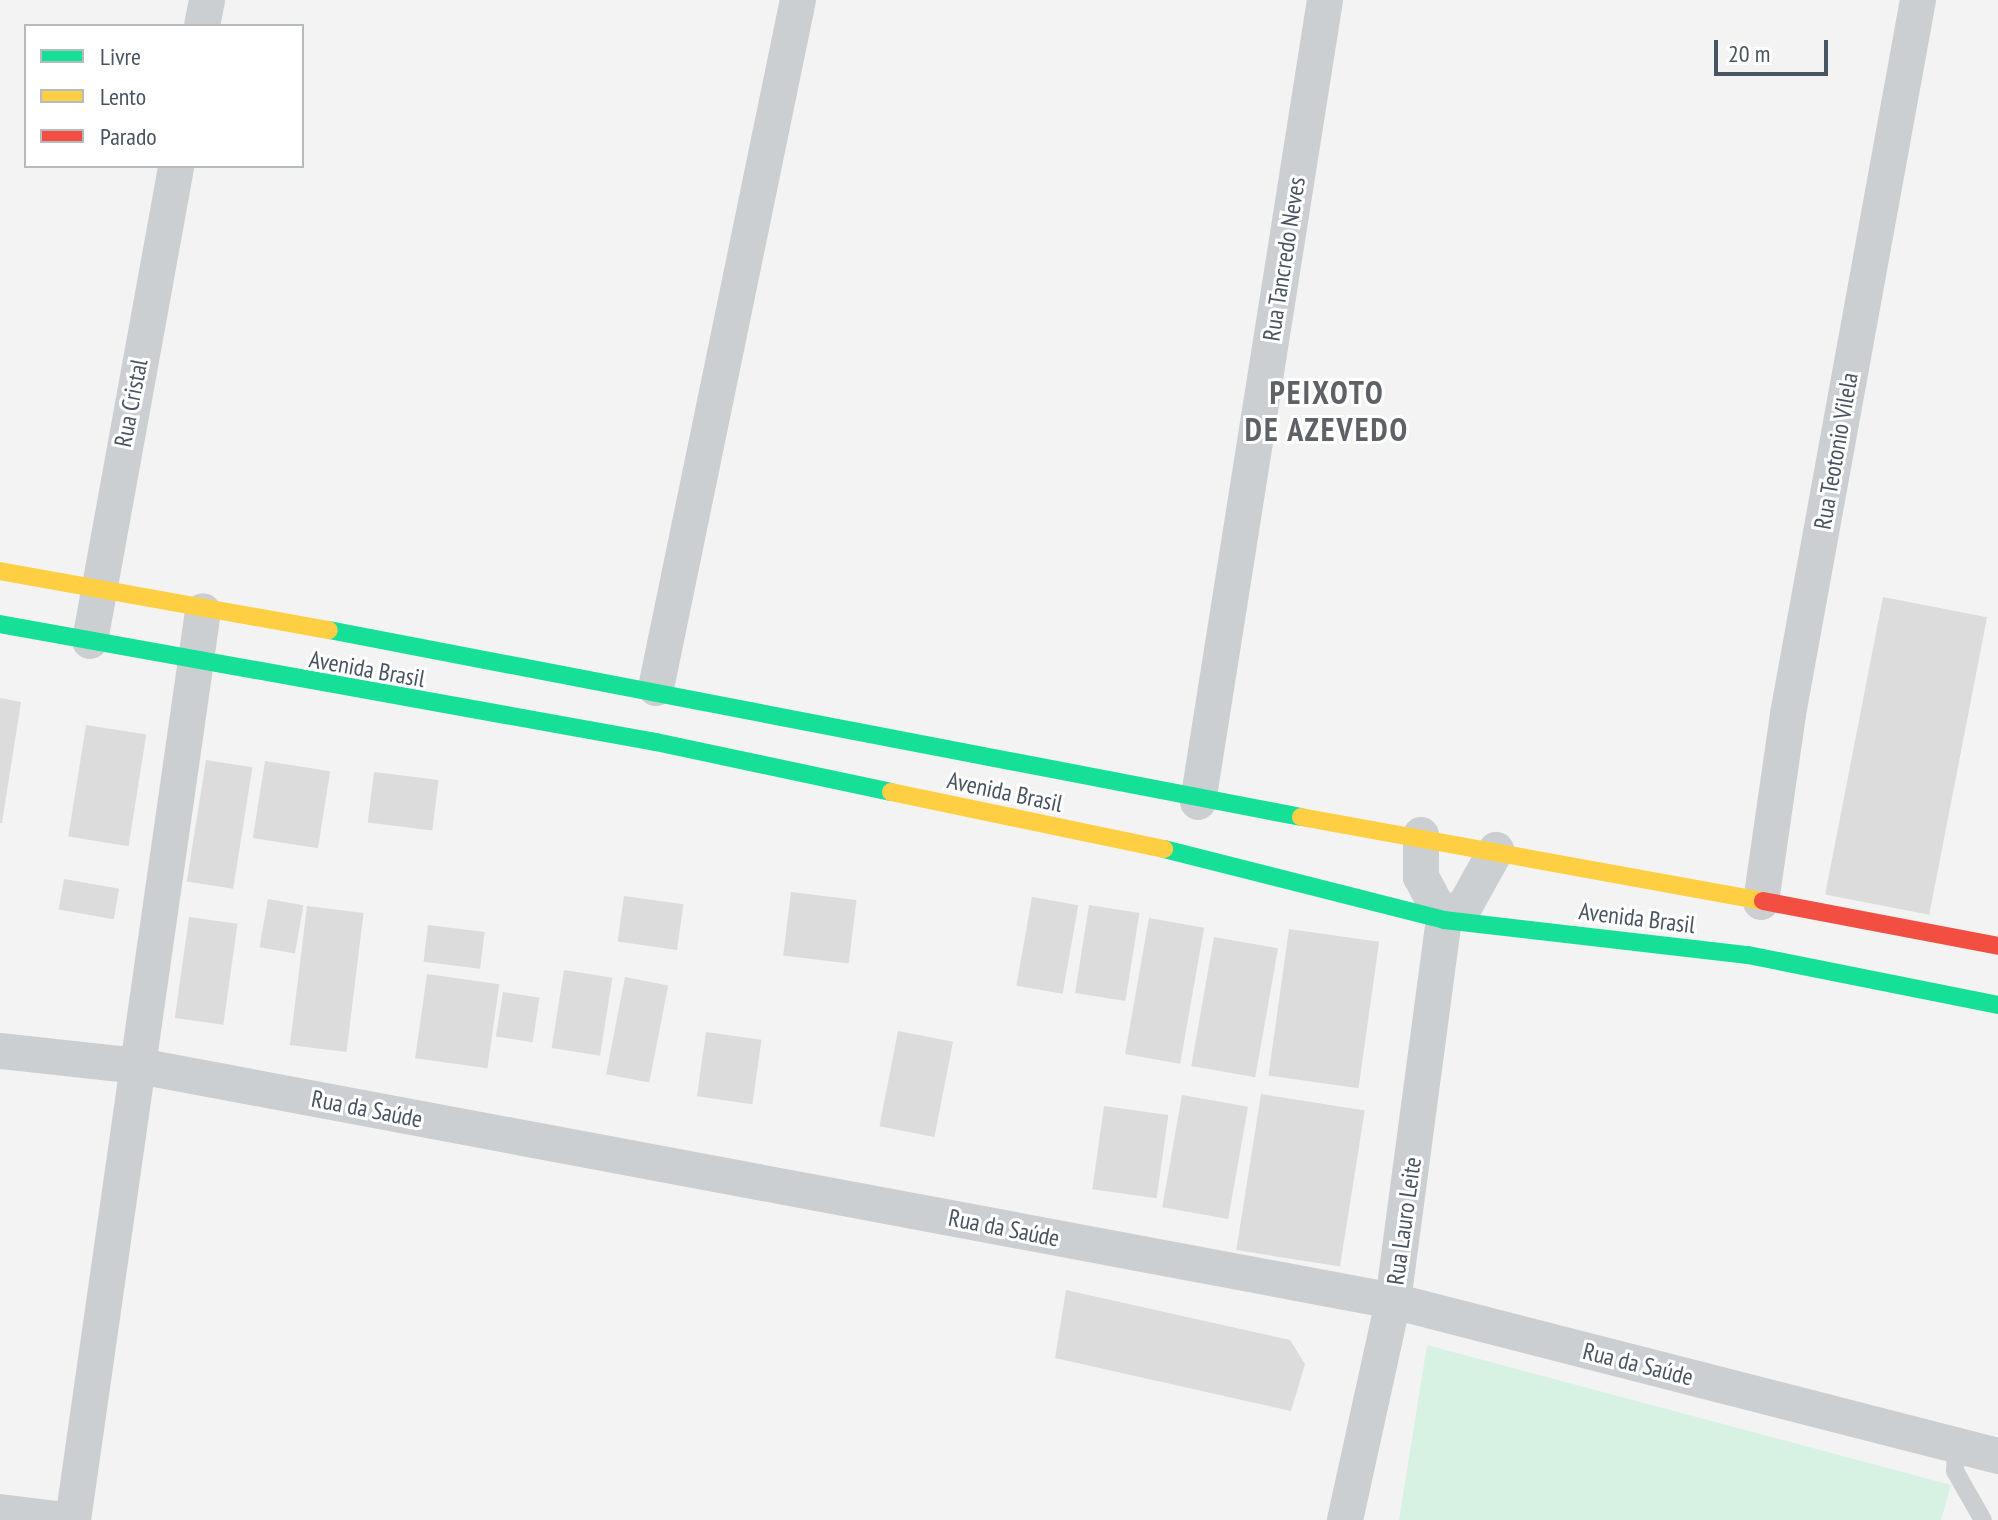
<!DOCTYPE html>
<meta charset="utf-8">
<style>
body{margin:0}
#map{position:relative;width:1998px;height:1520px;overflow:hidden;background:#f3f3f3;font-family:"PT Sans Narrow",sans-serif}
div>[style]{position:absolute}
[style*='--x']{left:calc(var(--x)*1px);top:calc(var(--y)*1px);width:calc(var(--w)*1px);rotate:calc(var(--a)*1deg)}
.green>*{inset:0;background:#d7f2e2}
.building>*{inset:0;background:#dcdcdd;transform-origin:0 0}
.lane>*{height:18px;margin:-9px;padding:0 9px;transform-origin:9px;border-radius:9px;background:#cccfd2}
.street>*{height:36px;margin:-18px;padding:0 18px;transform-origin:18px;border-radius:18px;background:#cccfd2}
.fast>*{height:18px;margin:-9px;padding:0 9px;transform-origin:9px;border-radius:9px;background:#16e098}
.slow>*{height:18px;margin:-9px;padding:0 9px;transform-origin:9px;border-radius:9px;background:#ffcf43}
.jam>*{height:18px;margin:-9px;padding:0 9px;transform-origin:9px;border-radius:9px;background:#f24e42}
span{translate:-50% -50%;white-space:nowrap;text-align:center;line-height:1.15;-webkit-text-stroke:6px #fff;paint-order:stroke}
.street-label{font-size:24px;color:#485461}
.district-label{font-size:32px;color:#5e6267;font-weight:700;letter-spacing:2px}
.legend{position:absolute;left:24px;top:24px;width:280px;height:144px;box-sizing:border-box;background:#fff;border:2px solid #b6bbc0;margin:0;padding:10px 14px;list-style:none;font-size:24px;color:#485461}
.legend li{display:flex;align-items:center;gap:16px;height:40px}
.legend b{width:40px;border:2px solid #b6bbc0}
.scale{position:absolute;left:1714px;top:40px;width:114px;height:36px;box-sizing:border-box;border:4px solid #485461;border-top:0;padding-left:10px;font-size:24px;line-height:28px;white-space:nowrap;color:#485461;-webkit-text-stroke:6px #fff;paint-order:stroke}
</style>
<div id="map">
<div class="green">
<i style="clip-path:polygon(1427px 1345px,1951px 1485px,1941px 1520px,1399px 1520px)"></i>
</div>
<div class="building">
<i style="left:1883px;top:597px;width:106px;height:303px;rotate:11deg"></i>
<i style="clip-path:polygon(0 698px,21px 702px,2px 823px,0 823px)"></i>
<i style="left:86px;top:725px;width:61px;height:113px;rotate:9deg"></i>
<i style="left:206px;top:760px;width:47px;height:123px;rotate:9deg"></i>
<i style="left:265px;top:761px;width:66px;height:78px;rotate:9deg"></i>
<i style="left:374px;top:772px;width:65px;height:51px;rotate:7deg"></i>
<i style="left:64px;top:879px;width:56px;height:31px;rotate:10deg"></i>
<i style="left:791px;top:892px;width:66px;height:64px;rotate:7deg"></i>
<i style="left:624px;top:896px;width:60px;height:46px;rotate:8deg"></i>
<i style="left:1032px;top:897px;width:47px;height:90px;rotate:10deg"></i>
<i style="left:268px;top:899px;width:36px;height:49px;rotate:10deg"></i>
<i style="left:1089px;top:905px;width:51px;height:89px;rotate:9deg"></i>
<i style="left:307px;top:906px;width:57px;height:140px;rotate:7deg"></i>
<i style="left:189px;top:917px;width:49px;height:102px;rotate:8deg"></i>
<i style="left:1149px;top:918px;width:56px;height:138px;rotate:10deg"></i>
<i style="left:428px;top:925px;width:57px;height:37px;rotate:7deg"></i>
<i style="left:1289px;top:929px;width:91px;height:148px;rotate:8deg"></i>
<i style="left:1214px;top:937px;width:65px;height:131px;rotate:10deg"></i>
<i style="left:564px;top:970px;width:49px;height:79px;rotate:9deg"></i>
<i style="left:427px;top:974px;width:73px;height:85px;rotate:8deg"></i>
<i style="left:625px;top:977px;width:44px;height:99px;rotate:11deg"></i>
<i style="left:503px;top:992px;width:37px;height:45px;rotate:9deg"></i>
<i style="left:898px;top:1031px;width:56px;height:97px;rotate:11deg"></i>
<i style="left:706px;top:1032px;width:56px;height:65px;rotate:8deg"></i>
<i style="left:1261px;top:1094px;width:105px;height:158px;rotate:9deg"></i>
<i style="left:1182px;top:1095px;width:67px;height:114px;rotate:10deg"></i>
<i style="left:1104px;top:1106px;width:65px;height:84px;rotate:8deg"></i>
<i style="clip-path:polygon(1066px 1290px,1290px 1340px,1305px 1364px,1291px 1411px,1055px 1358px)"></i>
</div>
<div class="lane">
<i style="--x:1956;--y:1446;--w:25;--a:92"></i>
<i style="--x:1955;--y:1471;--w:56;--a:60.3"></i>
</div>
<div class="street">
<i style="--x:202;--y:26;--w:26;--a:-79"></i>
<i style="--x:90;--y:641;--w:483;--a:-79.7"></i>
<i style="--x:656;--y:688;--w:703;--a:-78.34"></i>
<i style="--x:1198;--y:802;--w:812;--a:-81"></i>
<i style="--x:1761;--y:902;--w:190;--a:-81.8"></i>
<i style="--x:1788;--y:714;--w:726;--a:-79.68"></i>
<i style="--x:1444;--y:920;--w:27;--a:-36"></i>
<i style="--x:1466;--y:904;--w:62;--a:-60.9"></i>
<i style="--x:0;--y:1051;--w:140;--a:6.2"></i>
<i style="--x:139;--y:1066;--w:1276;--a:10.61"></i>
<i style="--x:1393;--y:1301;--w:625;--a:14.37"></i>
<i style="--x:0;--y:1512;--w:64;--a:7.1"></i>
<i style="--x:73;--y:1520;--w:918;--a:-81.86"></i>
<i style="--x:1345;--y:1520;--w:224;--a:-77.6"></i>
<i style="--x:1393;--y:1301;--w:384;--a:-82.4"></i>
<i style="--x:1444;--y:920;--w:49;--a:-118.1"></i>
<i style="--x:1421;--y:877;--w:42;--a:-90"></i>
</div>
<div class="fast">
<i style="--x:0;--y:624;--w:667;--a:10.2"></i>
<i style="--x:656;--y:742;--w:240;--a:12"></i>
<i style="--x:329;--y:630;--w:990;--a:10.89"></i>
<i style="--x:1164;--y:849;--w:289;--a:14.2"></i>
<i style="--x:1444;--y:920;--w:306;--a:6.6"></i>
<i style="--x:1748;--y:955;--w:255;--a:11.3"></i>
</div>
<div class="slow">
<i style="--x:0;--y:571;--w:334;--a:10.2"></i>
<i style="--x:891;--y:792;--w:279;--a:11.8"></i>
<i style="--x:1301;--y:817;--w:470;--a:10.3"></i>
</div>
<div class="jam">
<i style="--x:1763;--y:901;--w:239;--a:10.8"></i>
</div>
<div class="street-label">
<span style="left:1284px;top:259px;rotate:-81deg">Rua Tancredo Neves</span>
<span style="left:131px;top:403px;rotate:-79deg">Rua Cristal</span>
<span style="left:1836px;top:451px;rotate:-80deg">Rua Teotonio Vilela</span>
<span style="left:367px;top:669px;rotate:10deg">Avenida Brasil</span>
<span style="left:1005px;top:792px;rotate:12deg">Avenida Brasil</span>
<span style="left:1637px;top:918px;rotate:7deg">Avenida Brasil</span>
<span style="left:367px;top:1109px;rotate:11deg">Rua da Saúde</span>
<span style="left:1404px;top:1221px;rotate:-82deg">Rua Lauro Leite</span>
<span style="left:1004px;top:1228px;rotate:11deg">Rua da Saúde</span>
<span style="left:1638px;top:1364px;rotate:14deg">Rua da Saúde</span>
</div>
<div class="district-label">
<span style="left:1327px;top:411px">PEIXOTO<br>DE AZEVEDO</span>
</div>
<ul class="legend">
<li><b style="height:10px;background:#16e098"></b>Livre</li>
<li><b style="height:10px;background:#ffcf43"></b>Lento</li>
<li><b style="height:10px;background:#f24e42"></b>Parado</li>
</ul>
<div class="scale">20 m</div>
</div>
